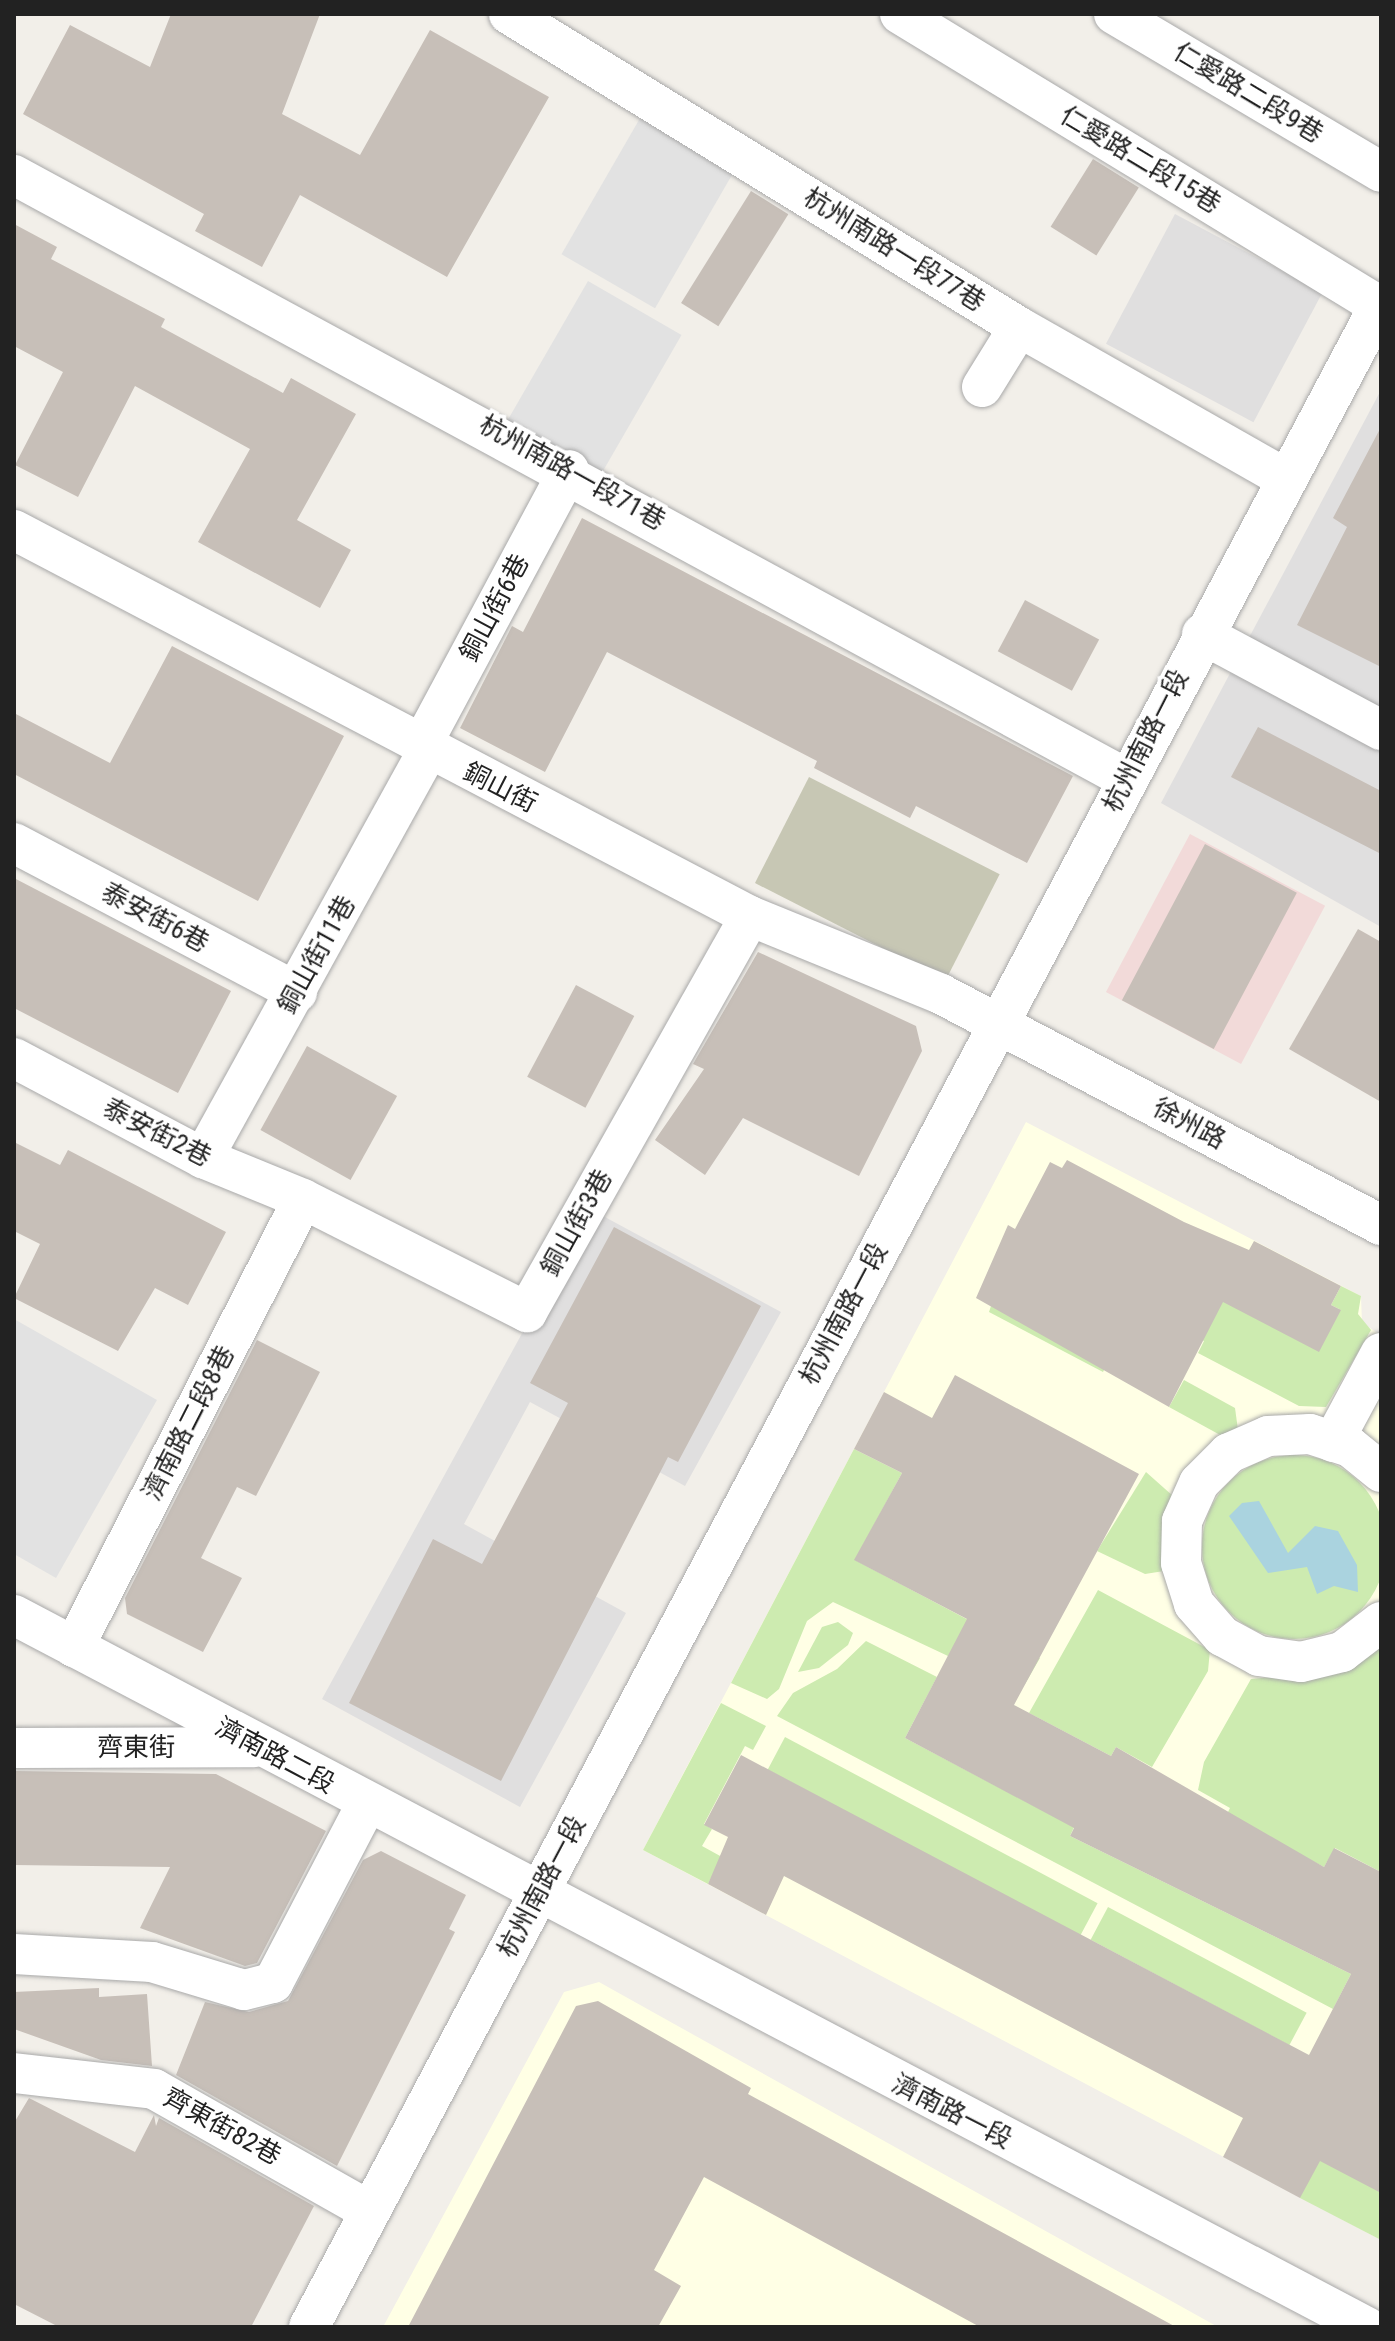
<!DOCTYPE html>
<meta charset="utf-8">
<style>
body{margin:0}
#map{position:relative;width:1395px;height:2341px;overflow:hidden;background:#f2efe9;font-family:"Roboto Condensed","Noto Sans TC",sans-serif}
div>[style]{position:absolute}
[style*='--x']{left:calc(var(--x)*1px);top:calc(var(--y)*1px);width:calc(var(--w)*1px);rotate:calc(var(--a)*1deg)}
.residential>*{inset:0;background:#e0dfdf;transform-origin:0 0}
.commercial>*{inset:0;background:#f2dad9;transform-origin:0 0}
.education>*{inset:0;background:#ffffe5}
.construction>*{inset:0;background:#c7c7b4;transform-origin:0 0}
.grass>*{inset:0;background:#cdebb0;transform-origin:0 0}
.round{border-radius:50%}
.parking>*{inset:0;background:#e2e2e2;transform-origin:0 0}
.water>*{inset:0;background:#aad3df}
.building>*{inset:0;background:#c7bfb8;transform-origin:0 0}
.roads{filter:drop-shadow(0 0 2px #a9a9a9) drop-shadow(0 0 2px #a9a9a9)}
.minor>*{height:40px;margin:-20px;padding:0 20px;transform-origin:20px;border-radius:20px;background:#fff}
span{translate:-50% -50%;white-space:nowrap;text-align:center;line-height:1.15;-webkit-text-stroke:8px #fff;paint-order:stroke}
.street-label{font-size:26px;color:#222}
.frame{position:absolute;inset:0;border:16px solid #222;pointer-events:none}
</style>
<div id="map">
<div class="residential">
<i style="left:1175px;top:214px;width:167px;height:147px;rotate:28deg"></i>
<i style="clip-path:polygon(1381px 390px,1381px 927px,1161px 803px)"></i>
<i style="clip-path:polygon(590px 1209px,781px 1312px,685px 1486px,530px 1402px,464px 1524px,626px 1613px,520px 1807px,322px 1699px)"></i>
</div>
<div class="commercial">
<i style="left:1190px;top:834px;width:153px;height:179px;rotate:28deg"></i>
</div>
<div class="education">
<i style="clip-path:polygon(1026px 1122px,1361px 1296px,1362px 1323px,1381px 1335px,1381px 2240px,643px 1850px)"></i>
<i style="clip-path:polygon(599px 1982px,771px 2078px,1218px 2327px,383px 2327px,564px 1992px)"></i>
</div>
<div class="construction">
<i style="left:809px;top:777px;width:214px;height:119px;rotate:27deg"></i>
</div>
<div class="grass">
<i style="clip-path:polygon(1237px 1274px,1341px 1310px,1331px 1305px,1341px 1286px,1361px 1296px,1358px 1314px,1371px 1330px,1326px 1407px,1299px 1406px,1198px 1353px,1204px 1341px,1189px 1333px)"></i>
<i style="clip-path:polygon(991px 1306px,1115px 1349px,1103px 1372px,989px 1312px)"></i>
<i style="clip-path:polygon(1184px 1380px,1235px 1408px,1238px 1430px,1222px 1436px,1169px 1407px)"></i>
<i style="clip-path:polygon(854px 1449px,902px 1473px,855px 1560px,1040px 1658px,1025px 1684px,954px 1647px,948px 1656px,833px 1602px,807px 1621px,779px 1689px,767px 1699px,731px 1683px)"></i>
<i class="round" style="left:1202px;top:1455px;width:184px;height:184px"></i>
<i style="clip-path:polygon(1146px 1472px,1173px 1496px,1164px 1571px,1145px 1574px,1097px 1551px)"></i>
<i style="clip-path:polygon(1098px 1590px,1210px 1650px,1208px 1671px,1152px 1767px,1116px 1747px,1111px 1756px,1029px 1713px)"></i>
<i style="clip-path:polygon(838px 1622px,853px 1633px,848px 1645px,819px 1668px,798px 1672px,822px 1627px)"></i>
<i style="clip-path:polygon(866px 1641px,937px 1677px,905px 1738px,1074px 1827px,1070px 1836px,1351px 1974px,1333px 2009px,777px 1716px,793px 1693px,837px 1669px)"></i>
<i style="clip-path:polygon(1381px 1647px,1381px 1872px,1335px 1848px,1324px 1867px,1226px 1816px,1230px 1808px,1198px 1790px,1204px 1762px,1251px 1679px,1350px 1669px)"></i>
<i style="clip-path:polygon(721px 1703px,766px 1726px,753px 1750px,745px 1746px,704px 1824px,712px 1829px,702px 1846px,722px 1857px,708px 1884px,643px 1850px)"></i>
<i style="left:785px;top:1737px;width:354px;height:37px;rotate:28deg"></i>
<i style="left:1108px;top:1907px;width:225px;height:37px;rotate:28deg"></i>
<i style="clip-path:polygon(1296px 2121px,1381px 2193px,1381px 2240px,1300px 2198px)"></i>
</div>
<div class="parking">
<i style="left:643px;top:113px;width:108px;height:163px;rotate:30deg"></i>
<i style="left:588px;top:281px;width:108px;height:164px;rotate:30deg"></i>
<i style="clip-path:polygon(14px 1319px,157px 1400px,56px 1578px,14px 1554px)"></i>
</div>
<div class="water">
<i style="clip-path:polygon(1259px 1501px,1288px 1553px,1315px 1526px,1338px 1531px,1357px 1565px,1358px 1592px,1334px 1586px,1317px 1594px,1307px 1567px,1268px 1573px,1229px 1516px,1242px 1503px)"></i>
</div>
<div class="building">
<i style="clip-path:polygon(171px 14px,320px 14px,282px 114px,360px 155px,430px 30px,549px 97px,447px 277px,300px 195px,262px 267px,195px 231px,204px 214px,23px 114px,70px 25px,150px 67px)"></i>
<i style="left:1093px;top:159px;width:54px;height:80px;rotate:32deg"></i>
<i style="left:751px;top:191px;width:44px;height:132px;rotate:32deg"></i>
<i style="clip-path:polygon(14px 224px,57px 247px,51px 259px,165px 319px,161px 327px,283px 393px,291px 378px,356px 414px,297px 520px,351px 550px,320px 608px,198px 542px,250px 449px,135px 386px,78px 497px,15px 465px,63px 372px,14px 346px)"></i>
<i style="clip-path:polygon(1381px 427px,1381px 667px,1297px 625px,1347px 527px,1333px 518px)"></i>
<i style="clip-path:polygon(582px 518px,1073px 776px,1027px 863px,916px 806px,910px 818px,814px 768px,817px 761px,607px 652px,545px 772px,460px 728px,512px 626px,523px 632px)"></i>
<i style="left:1025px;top:600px;width:84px;height:58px;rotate:28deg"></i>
<i style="clip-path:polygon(172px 646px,344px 736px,258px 901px,14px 774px,14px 713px,110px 763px)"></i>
<i style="clip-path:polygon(1258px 727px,1381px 791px,1381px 854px,1231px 777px)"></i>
<i style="left:1205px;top:844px;width:104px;height:177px;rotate:28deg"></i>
<i style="clip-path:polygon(14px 878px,231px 991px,178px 1093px,14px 1008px)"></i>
<i style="clip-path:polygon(1358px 929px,1381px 942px,1381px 1102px,1289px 1049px)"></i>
<i style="clip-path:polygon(758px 952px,916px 1026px,922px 1051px,859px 1176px,743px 1118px,705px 1175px,655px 1140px,704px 1069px,693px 1064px)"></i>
<i style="left:576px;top:985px;width:66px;height:104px;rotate:28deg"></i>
<i style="left:307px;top:1046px;width:103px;height:96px;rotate:29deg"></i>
<i style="clip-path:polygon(14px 1142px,60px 1165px,68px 1150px,226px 1232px,188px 1305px,155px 1288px,118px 1351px,14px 1298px,40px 1244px,14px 1231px)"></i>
<i style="clip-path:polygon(1067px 1160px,1184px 1222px,1249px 1250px,1254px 1241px,1341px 1286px,1331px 1305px,1341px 1310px,1319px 1352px,1223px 1302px,1169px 1407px,976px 1298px,1008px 1225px,1015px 1229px,1050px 1162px,1062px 1168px)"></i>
<i style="clip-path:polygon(614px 1227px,761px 1306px,678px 1462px,668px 1457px,501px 1781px,349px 1703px,433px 1539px,482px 1564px,568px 1403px,530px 1383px)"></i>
<i style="clip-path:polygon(257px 1340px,320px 1372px,256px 1496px,237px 1487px,201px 1558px,242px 1578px,203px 1652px,127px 1614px,125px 1598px)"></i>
<i style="clip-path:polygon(955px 1375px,1139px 1474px,1014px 1705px,1111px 1756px,1116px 1747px,1324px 1867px,1334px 1848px,1381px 1872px,1381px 2193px,1320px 2161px,1300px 2198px,1223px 2157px,1243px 2118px,784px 1876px,766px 1915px,708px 1884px,728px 1837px,704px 1825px,741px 1755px,1309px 2055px,1351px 1974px,1070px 1836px,1074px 1828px,905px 1738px,967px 1619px,854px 1560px,902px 1473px,854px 1449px,884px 1392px,932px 1418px)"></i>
<i style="clip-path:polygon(14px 1771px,216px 1774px,326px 1831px,257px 1963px,245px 1966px,140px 1928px,170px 1867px,14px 1865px)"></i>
<i style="clip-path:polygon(381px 1851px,466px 1895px,449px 1929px,455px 1932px,337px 2166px,176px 2075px,205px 2002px,249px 2012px,288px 2001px,363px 1860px)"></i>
<i style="clip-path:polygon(99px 1988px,99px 1997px,147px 1994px,152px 2066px,101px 2060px,14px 2029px,14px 1992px)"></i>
<i style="clip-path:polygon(598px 2001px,751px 2088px,748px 2094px,1176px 2327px,980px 2327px,704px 2177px,654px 2270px,681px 2286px,658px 2327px,408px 2327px,576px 2006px)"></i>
<i style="clip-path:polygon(29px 2098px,135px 2152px,154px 2115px,156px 2126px,159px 2118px,314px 2206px,251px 2327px,59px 2327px,14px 2304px,14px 2123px)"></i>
</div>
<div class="roads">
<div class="minor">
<i style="--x:509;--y:14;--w:598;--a:31.54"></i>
<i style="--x:1019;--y:327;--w:306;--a:29.6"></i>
<i style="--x:900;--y:14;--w:563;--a:31.35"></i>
<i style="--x:1114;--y:14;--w:310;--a:30.6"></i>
<i style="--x:14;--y:175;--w:1266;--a:28.49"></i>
<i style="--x:982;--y:387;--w:70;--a:-58.3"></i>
<i style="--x:14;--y:530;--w:831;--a:27.68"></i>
<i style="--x:750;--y:916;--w:206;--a:22.2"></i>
<i style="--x:941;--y:994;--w:497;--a:27.7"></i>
<i style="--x:1202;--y:634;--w:203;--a:28.2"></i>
<i style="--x:421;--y:746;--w:313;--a:-61.8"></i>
<i style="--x:14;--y:843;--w:320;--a:27.8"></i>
<i style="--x:14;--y:1058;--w:214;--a:27.9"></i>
<i style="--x:203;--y:1158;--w:108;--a:22.3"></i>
<i style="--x:303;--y:1199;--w:251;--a:26.8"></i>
<i style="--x:527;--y:1312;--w:454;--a:-60.6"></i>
<i style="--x:203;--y:1158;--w:465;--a:-61.1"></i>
<i style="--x:1333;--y:1442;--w:101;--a:-61.7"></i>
<i style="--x:1381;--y:1472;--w:40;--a:-141"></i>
<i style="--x:1350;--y:1447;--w:42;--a:-162"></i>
<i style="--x:1310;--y:1434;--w:42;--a:177.3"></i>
<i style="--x:1268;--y:1436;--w:43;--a:156.4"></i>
<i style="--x:1229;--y:1453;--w:42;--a:135"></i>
<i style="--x:1199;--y:1483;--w:42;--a:114.1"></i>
<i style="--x:1182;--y:1521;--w:42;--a:91.4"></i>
<i style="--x:1181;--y:1563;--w:43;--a:72.4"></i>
<i style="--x:1194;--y:1604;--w:43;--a:48.8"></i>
<i style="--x:1222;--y:1636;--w:42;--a:28.4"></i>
<i style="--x:1259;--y:1656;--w:42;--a:8.1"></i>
<i style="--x:1301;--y:1662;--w:42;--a:-13.7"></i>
<i style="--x:1342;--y:1652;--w:49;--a:-37.6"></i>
<i style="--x:14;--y:1615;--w:1529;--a:27.76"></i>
<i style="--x:74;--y:1647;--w:503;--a:-62.93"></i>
<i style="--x:14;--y:1748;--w:240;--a:-0.2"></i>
<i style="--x:14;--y:1954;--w:138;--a:3.3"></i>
<i style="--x:152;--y:1962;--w:96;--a:16.9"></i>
<i style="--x:244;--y:1990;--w:30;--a:-14"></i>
<i style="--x:273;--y:1983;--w:201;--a:-62.4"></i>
<i style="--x:14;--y:2073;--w:141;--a:6.5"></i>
<i style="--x:154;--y:2089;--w:248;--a:29.5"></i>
<i style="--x:309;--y:2327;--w:2291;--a:-62.1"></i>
</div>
</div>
<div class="street-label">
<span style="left:1248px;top:93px;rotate:31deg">仁愛路二段9巷</span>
<span style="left:1140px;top:160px;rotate:31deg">仁愛路二段15巷</span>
<span style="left:894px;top:250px;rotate:32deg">杭州南路一段77巷</span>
<span style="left:572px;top:473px;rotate:29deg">杭州南路一段71巷</span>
<span style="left:495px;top:608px;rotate:-62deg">銅山街6巷</span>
<span style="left:1146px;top:741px;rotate:-63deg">杭州南路一段</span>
<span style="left:500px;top:788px;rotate:27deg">銅山街</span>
<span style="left:155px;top:918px;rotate:28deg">泰安街6巷</span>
<span style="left:317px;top:955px;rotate:-61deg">銅山街11巷</span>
<span style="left:1189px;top:1124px;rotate:28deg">徐州路</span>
<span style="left:157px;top:1133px;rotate:27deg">泰安街2巷</span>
<span style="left:577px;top:1223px;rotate:-61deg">銅山街3巷</span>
<span style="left:844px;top:1314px;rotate:-62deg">杭州南路一段</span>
<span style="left:189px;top:1423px;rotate:-63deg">濟南路二段8巷</span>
<span style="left:136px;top:1748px">齊東街</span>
<span style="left:275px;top:1756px;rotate:28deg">濟南路二段</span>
<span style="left:542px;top:1887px;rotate:-62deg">杭州南路一段</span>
<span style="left:952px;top:2112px;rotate:27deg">濟南路一段</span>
<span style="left:222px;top:2127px;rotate:29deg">齊東街82巷</span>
</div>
<div class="frame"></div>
</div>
